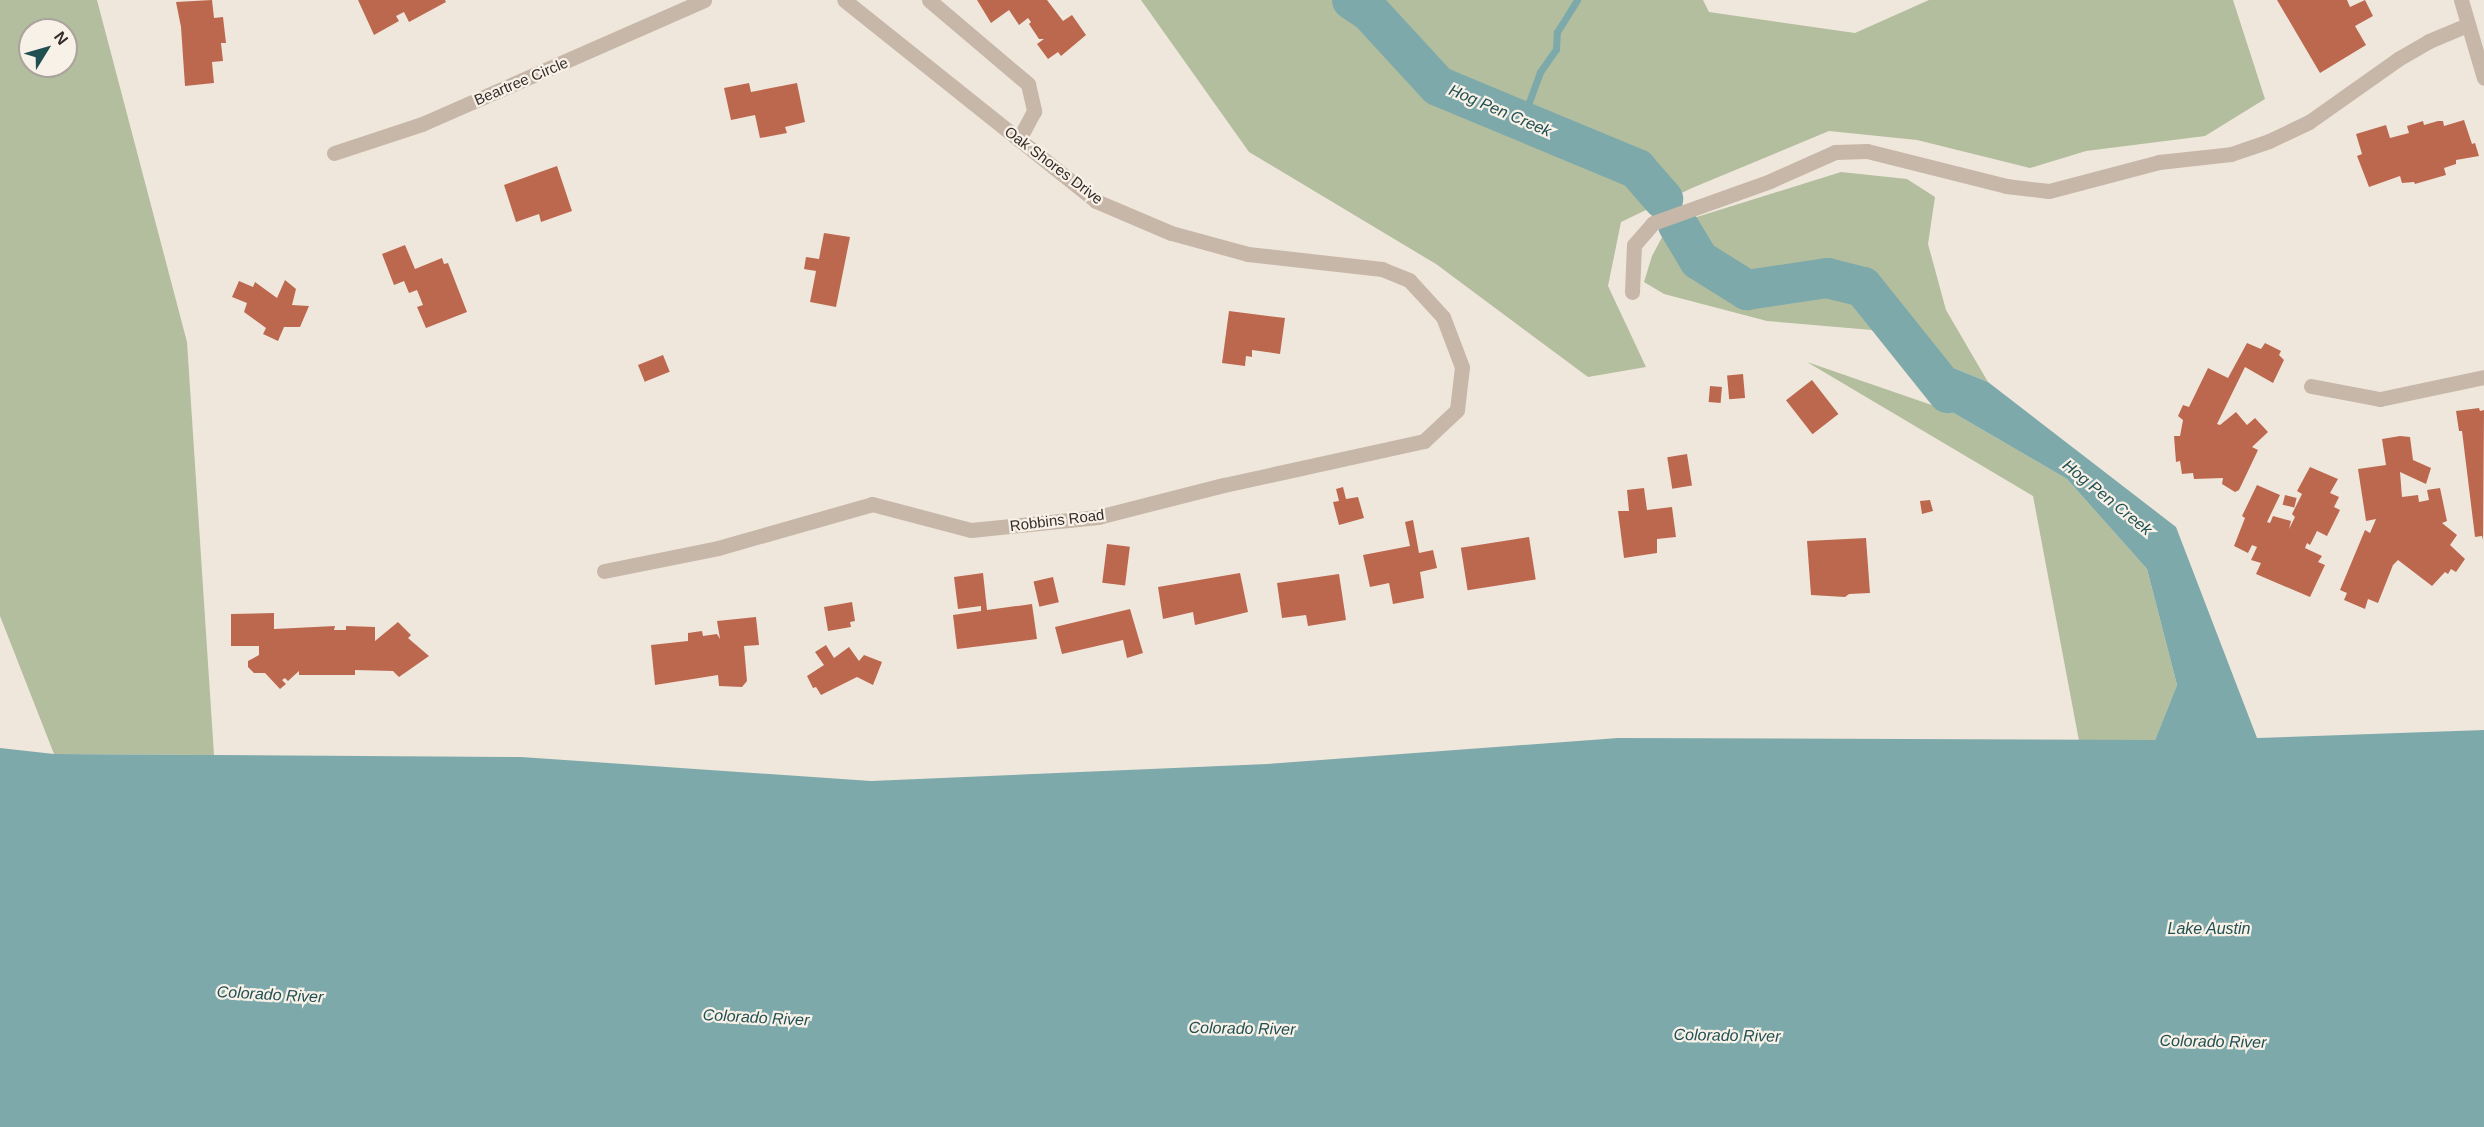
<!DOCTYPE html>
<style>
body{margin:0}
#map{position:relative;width:2484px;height:1127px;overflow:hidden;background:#f0e7dc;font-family:Helvetica,sans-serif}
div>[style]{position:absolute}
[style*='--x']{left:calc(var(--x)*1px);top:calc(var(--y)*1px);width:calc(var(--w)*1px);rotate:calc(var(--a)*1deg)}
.green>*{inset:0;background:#b3be9e}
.water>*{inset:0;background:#7ea9ab}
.stream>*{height:7px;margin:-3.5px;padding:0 3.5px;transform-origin:3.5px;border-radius:3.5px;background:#7ea9ab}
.river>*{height:40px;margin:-20px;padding:0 20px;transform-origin:20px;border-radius:20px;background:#7ea9ab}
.building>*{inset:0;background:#bc684f;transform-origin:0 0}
.street>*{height:15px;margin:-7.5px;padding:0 7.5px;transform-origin:7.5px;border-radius:7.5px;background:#c7b7a9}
span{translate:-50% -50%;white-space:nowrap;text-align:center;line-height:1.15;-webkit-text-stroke:4.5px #f8f1e8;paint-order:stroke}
.street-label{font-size:15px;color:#352c29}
.water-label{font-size:16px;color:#215053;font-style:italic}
.north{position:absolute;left:18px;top:18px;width:60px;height:60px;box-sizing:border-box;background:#f8f1e8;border:2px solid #aaa29c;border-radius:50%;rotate:53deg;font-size:16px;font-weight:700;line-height:24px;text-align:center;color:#352c29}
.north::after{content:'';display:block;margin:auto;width:21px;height:27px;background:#215053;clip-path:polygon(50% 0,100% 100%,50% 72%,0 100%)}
</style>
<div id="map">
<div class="green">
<i style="clip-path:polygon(evenodd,0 0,97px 0,187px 342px,214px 755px,54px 754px,0 616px,0 0,30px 30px,66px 30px,66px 66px,30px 66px,30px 30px)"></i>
<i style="clip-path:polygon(1141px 0,1703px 0,1709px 12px,1855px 33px,1929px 0,2233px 0,2265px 99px,2205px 136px,2086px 151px,2030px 168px,1917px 140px,1829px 131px,1692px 188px,1621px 222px,1608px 286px,1646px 367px,1588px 377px,1436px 264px,1249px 152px)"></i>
<i style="clip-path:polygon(1841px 172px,1907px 179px,1935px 197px,1928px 244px,1946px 310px,1988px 382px,1902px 347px,1872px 330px,1767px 321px,1664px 294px,1644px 282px,1652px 256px,1668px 226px)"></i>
<i style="clip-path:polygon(1807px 362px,1952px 412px,2067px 479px,2147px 569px,2177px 685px,2155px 740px,2079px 741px,2033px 496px)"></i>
</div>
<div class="water">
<i style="clip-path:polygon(1902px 347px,1988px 382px,2176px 527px,2257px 738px,2484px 730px,2484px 1127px,0 1127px,0 748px,54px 754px,521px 757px,871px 781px,1267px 764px,1618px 738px,2155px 740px,2177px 685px,2147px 569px,2067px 479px,1952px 412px)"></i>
</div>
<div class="stream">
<i style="--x:1522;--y:121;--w:52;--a:-69.8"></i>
<i style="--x:1540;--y:72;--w:28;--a:-55"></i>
<i style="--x:1556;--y:49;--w:17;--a:-87"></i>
<i style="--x:1557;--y:32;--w:38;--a:-58"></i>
</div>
<div class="river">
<i style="--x:1352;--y:0;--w:20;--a:33"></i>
<i style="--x:1369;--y:11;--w:102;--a:47.4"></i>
<i style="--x:1438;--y:86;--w:216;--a:22.6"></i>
<i style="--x:1637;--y:169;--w:40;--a:49"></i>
<i style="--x:1678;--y:225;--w:41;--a:59"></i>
<i style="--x:1699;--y:260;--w:57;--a:32"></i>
<i style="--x:1747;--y:290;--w:81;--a:-8.5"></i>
<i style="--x:1827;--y:278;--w:37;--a:14"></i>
<i style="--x:1863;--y:287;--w:136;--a:51.3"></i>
</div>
<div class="building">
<i style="clip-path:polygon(212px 0,214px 18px,223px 17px,226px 43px,221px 43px,223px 61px,212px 62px,214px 83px,185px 86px,181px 27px,176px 2px)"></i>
<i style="clip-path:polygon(358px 0,445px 0,446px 2px,409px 22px,404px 12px,396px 16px,399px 21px,374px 35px)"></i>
<i style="clip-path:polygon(977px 0,1047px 0,1063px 21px,1072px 15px,1086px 35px,1061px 56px,1058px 52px,1048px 59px,1037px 44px,1044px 39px,1039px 39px,1029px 24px,1031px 22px,1028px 18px,1019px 25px,1009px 10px,991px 23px)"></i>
<i style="clip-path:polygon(2277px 0,2347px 0,2350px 7px,2365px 0,2373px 16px,2355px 26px,2366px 45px,2320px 73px)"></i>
<i style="clip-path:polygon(749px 83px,751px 92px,797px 83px,805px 122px,785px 127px,787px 133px,760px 138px,755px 115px,731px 120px,724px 88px)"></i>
<i style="clip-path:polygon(2464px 120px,2472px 144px,2475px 143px,2479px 156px,2456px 160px,2456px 164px,2444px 168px,2446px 175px,2415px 184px,2414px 182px,2402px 183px,2400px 176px,2369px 187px,2357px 156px,2362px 154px,2356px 134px,2386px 125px,2390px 138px,2409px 133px,2407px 126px,2423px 121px,2424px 125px,2438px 121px,2443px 121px,2444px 126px)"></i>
<i style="clip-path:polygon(557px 166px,572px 211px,541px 222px,539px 214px,516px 222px,504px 185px)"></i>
<i style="clip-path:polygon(824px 233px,850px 237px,836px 307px,810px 302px,816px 271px,804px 269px,806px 257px,819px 259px)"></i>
<i style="clip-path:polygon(405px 245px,415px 269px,442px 258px,444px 264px,448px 263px,467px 312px,426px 328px,417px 307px,423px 305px,417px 290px,409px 293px,404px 281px,394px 285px,382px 254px)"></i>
<i style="clip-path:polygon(285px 280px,296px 289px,292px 305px,309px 306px,300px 327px,284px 327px,278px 341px,263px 334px,266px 328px,244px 312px,247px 303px,232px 297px,239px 281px,253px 287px,255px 282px,277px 298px)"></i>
<i style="clip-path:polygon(1229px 311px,1285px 318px,1280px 354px,1252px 350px,1252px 357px,1246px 356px,1245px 366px,1222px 363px)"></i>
<i style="clip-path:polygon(2247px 343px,2261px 349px,2265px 343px,2281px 351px,2279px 355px,2284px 360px,2273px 383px,2245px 367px,2217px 424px,2220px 425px,2236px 412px,2247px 425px,2255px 418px,2268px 432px,2252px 447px,2258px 450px,2239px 490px,2235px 492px,2222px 484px,2223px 478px,2194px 479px,2193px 473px,2182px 474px,2180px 461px,2176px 462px,2174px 436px,2180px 436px,2183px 420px,2178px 416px,2183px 405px,2189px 407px,2208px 368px,2228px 378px)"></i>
<i style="left:663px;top:355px;width:18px;height:27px;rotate:68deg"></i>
<i style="left:1743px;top:374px;width:24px;height:16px;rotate:85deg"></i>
<i style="left:1812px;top:380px;width:43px;height:33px;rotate:52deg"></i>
<i style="left:1710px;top:386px;width:12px;height:16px;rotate:5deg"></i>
<i style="clip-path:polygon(2479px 408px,2480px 411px,2484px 410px,2483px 540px,2482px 536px,2475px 537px,2462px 431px,2459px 431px,2456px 411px)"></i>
<i style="clip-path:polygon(2400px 436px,2410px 437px,2413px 460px,2431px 468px,2426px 484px,2400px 472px,2402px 497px,2418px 495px,2419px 502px,2429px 500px,2427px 490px,2440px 488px,2447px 521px,2442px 523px,2457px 535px,2450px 545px,2465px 559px,2456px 572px,2451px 569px,2448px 574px,2445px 572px,2432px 586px,2398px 560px,2393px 565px,2378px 603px,2368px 599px,2365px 609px,2344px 600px,2347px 593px,2340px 590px,2365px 530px,2370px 533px,2376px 519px,2366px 521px,2358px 469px,2386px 465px,2382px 439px)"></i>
<i style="left:1687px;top:454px;width:32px;height:20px;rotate:81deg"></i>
<i style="clip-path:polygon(2310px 467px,2338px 479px,2330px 493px,2339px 497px,2334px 507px,2340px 510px,2327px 536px,2317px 531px,2310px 545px,2307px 543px,2305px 548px,2322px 556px,2318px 562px,2325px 565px,2310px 597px,2256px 574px,2261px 563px,2251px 560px,2257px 547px,2252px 545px,2248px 553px,2234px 546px,2245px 518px,2242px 516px,2257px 485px,2280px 495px,2267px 522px,2270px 523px,2273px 516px,2291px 521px,2289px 529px,2295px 517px,2292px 514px,2302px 494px,2297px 491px)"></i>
<i style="clip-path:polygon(1343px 487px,1346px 499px,1358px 497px,1364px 518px,1339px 525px,1333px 502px,1339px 501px,1336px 489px)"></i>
<i style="clip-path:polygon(1644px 488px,1647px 510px,1672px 507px,1676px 537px,1657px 539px,1657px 553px,1624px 558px,1618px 511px,1629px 511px,1627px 490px)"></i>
<i style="left:2285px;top:495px;width:12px;height:10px;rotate:14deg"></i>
<i style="clip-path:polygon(1930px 500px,1933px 511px,1922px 514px,1920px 501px)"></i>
<i style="clip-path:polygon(1413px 520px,1419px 553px,1433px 550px,1437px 568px,1420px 572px,1424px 598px,1393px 604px,1389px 583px,1370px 587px,1363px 555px,1410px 546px,1405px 522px)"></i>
<i style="left:1529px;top:537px;width:43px;height:69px;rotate:81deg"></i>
<i style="clip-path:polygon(1866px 538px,1870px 593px,1849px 594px,1845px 597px,1811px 595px,1807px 541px)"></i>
<i style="left:1107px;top:544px;width:23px;height:39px;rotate:7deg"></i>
<i style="clip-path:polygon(983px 573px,987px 610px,1032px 604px,1037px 639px,957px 649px,953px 615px,981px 611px,981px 606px,958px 609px,954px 577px)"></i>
<i style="clip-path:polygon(1240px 573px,1248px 612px,1195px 625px,1193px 612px,1163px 619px,1158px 587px)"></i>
<i style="clip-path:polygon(1339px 574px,1346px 620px,1308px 626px,1306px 615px,1282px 618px,1277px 583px)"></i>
<i style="left:1053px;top:577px;width:26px;height:20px;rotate:77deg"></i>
<i style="clip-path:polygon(852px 602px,855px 621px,850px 622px,851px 627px,828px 631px,824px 607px)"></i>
<i style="clip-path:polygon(1130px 609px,1143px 653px,1127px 658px,1123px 640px,1062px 654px,1055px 627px)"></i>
<i style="clip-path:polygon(274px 613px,274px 629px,335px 626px,334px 630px,346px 630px,346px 626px,375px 627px,375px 641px,398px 622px,411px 635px,408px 638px,429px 656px,399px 677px,393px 671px,355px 670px,355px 675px,299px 675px,299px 671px,288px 681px,285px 678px,282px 680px,286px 684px,280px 689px,265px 673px,254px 673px,248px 667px,248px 661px,259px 655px,259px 646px,231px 646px,231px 614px)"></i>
<i style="clip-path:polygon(756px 617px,759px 645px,744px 646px,747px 681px,742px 687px,719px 686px,718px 675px,655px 685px,651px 645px,688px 641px,688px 633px,702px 631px,703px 636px,717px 634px,720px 639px,717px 621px)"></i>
<i style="clip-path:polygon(826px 645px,834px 658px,849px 647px,859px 661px,864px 655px,882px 662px,873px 685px,857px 677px,821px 695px,816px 687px,813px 688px,807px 676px,824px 665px,815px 652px)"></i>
</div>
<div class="street">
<i style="--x:929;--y:0;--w:130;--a:40.3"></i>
<i style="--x:1028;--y:84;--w:28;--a:77"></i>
<i style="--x:1034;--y:111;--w:32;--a:118"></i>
<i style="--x:2461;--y:0;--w:81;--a:73.6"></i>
<i style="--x:334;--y:153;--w:93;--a:-18.2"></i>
<i style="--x:422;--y:124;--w:308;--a:-23.7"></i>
<i style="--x:1632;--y:292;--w:47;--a:-87.6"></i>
<i style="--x:1634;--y:245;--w:29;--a:-49"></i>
<i style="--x:1653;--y:223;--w:124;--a:-19.7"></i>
<i style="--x:1770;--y:181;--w:71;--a:-24"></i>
<i style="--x:1835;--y:152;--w:32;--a:-2"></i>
<i style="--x:1867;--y:151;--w:143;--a:14.1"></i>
<i style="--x:2006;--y:186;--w:43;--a:6.6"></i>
<i style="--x:2049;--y:191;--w:114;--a:-14.8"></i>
<i style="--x:2159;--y:162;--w:72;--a:-6.3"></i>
<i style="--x:2231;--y:154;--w:40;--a:-18.9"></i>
<i style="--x:2269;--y:141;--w:44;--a:-25.4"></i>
<i style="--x:2309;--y:122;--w:109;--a:-35.3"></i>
<i style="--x:2398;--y:59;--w:36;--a:-30"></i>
<i style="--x:2429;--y:41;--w:41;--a:-22.8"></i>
<i style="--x:2311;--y:386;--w:70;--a:10.7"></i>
<i style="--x:2380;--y:399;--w:106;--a:-11.9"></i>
<i style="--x:604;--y:571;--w:116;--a:-11.4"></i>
<i style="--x:718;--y:548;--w:160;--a:-15.9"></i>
<i style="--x:872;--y:504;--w:102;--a:14.7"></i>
<i style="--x:971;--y:530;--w:128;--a:-5.8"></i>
<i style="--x:1098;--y:517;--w:130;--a:-14.3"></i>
<i style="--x:1224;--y:485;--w:205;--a:-12.4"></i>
<i style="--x:1424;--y:441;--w:45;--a:-43.2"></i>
<i style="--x:1457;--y:410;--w:43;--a:-83.4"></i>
<i style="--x:1462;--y:367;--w:53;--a:-110.8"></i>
<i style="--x:1443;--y:317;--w:50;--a:-132.6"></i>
<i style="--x:1409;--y:280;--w:29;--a:-158"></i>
<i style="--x:1382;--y:269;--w:135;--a:-173.6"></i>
<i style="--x:1248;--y:254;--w:80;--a:-164.7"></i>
<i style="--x:1171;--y:233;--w:82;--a:-156.9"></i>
<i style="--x:1096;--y:201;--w:322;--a:-141.4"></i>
</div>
<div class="street-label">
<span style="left:521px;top:81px;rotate:-23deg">Beartree Circle</span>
<span style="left:1054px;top:165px;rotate:37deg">Oak Shores Drive</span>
<span style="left:1057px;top:520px;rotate:-7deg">Robbins Road</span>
</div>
<div class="water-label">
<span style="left:1500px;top:111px;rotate:23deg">Hog Pen Creek</span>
<span style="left:2107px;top:498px;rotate:39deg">Hog Pen Creek</span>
<span style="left:2209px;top:929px">Lake Austin</span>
<span style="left:270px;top:995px;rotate:3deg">Colorado River</span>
<span style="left:756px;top:1018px;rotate:3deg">Colorado River</span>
<span style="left:1242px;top:1029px;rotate:1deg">Colorado River</span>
<span style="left:1727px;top:1036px;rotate:1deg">Colorado River</span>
<span style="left:2213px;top:1042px;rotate:1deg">Colorado River</span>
</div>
<div class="north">N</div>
</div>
